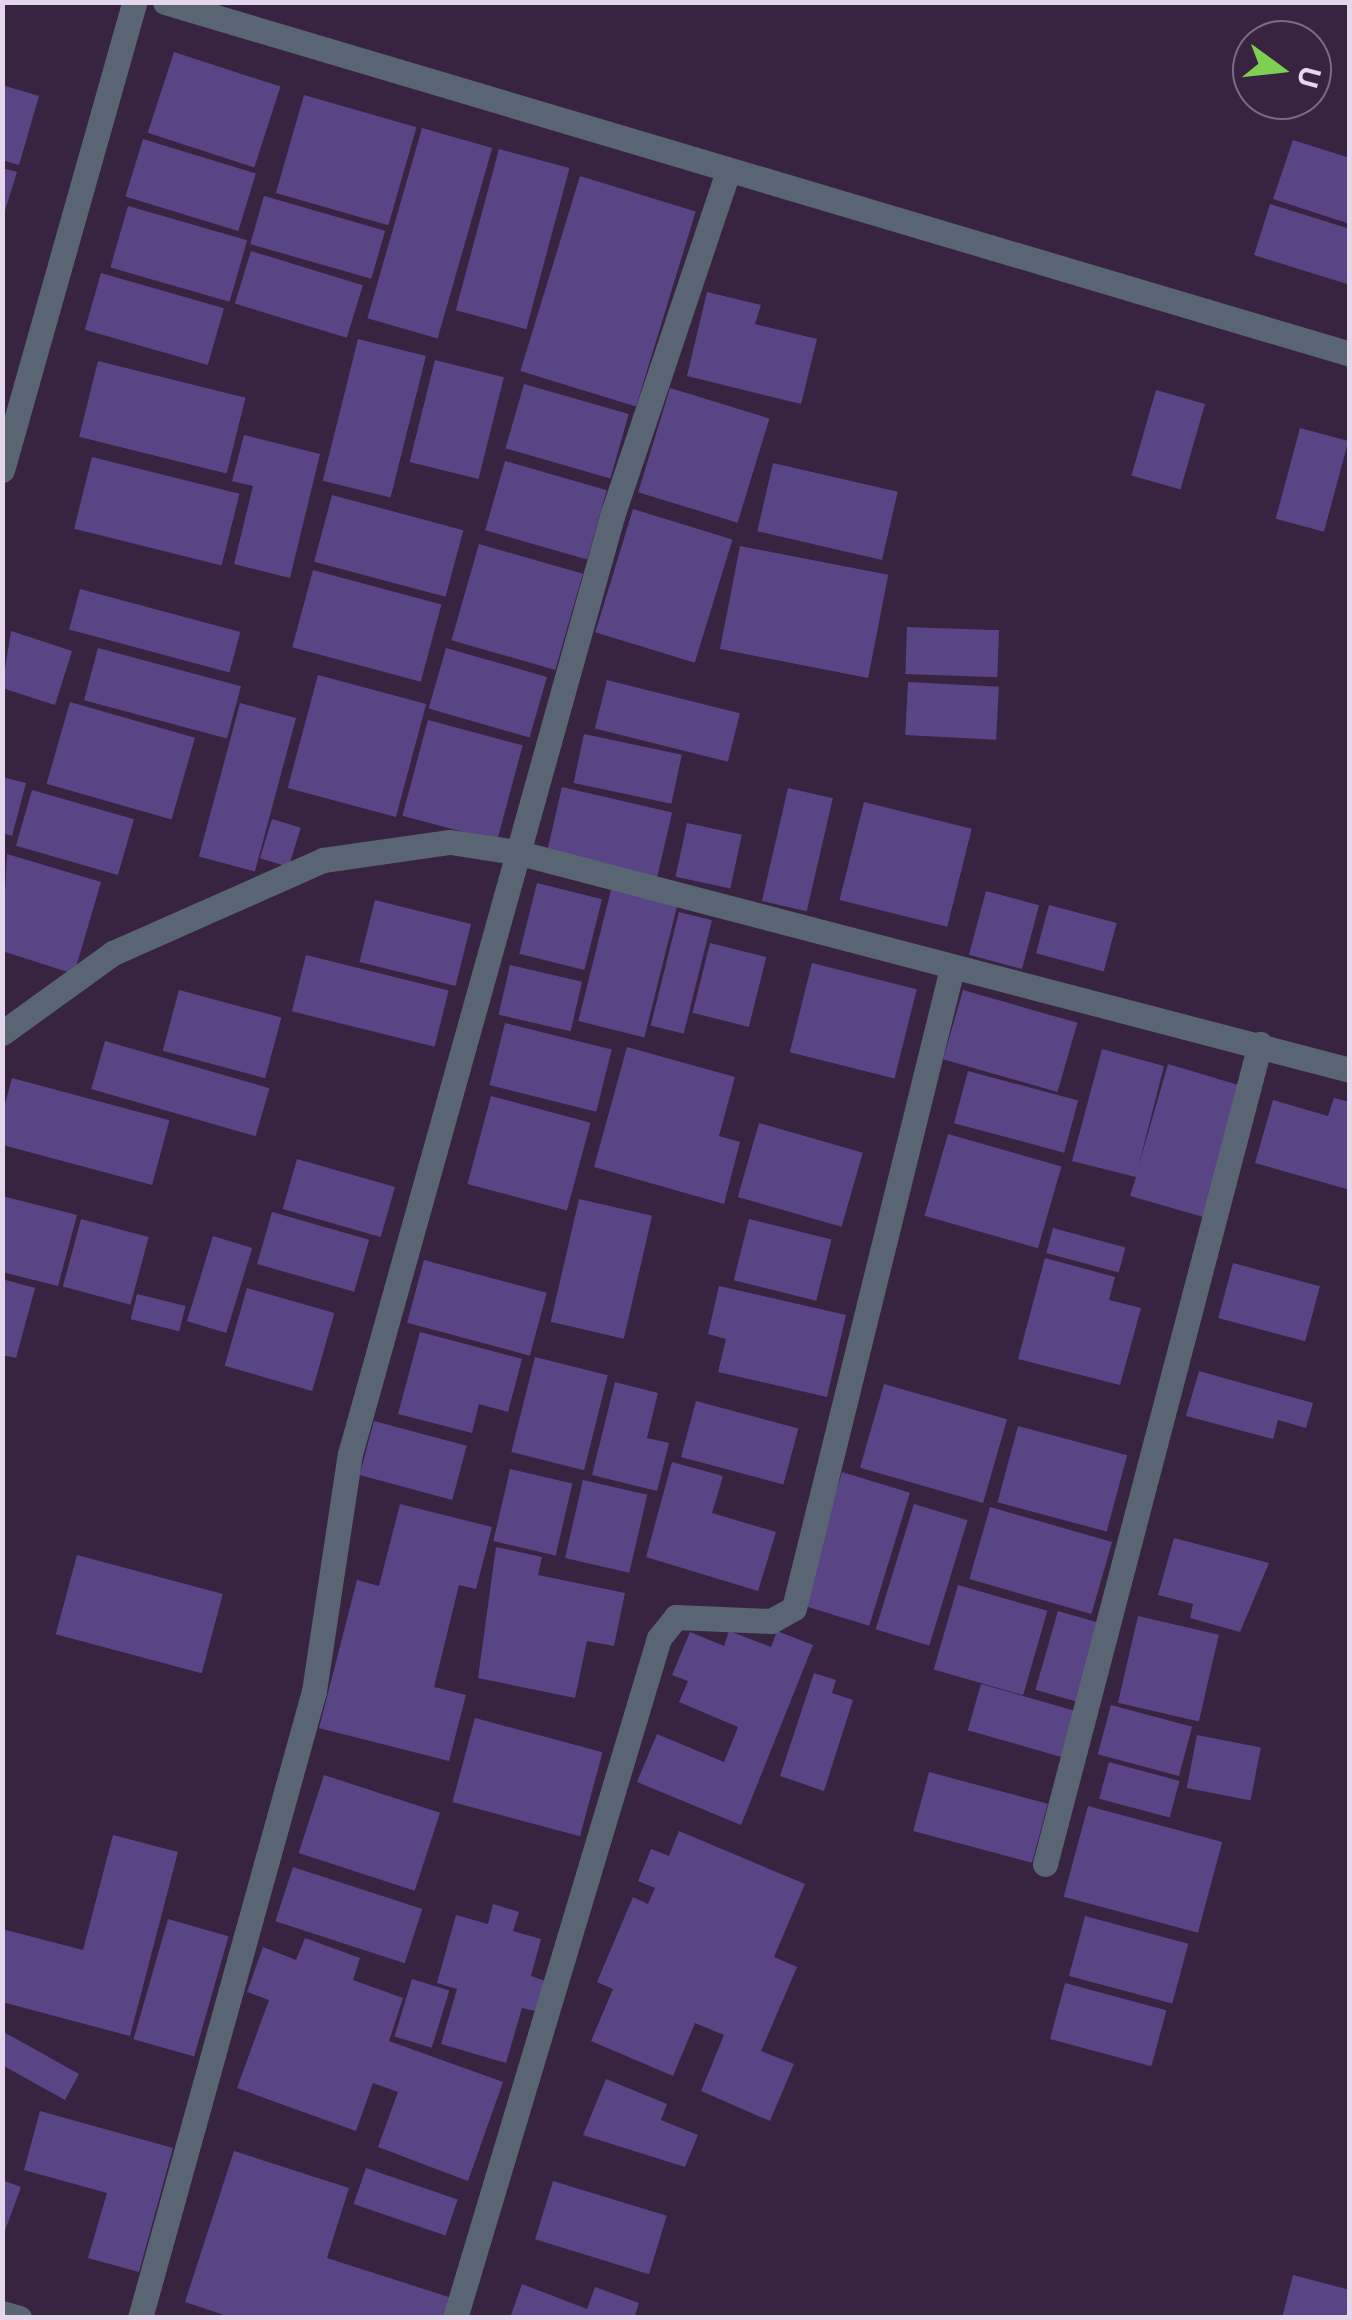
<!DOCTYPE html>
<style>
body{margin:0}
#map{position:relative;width:1352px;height:2320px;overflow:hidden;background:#382341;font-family:Inter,sans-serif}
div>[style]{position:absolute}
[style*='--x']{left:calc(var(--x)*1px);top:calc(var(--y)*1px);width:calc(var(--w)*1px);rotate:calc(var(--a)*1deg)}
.building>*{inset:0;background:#594585;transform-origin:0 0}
.minor>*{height:25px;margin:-12.5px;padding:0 12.5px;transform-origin:12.5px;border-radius:12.5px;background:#5a6574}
span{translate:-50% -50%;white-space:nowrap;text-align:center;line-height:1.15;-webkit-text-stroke:10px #382341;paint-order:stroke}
.frame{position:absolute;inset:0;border:5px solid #e5d7eb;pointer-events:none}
.north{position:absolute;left:1232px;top:20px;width:100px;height:100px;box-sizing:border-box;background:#382341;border:2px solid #7d6b85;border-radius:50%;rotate:105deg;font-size:28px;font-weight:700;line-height:40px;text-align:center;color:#e5d7eb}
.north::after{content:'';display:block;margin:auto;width:35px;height:45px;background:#7fd052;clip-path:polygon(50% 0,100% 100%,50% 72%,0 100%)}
</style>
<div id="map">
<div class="building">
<i style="left:174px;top:52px;width:112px;height:85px;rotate:18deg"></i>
<i style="clip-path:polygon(2px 85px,39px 96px,19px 165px,2px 160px)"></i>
<i style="left:304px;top:95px;width:117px;height:102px;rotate:16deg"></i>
<i style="left:422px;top:128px;width:73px;height:198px;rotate:16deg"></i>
<i style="left:143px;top:139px;width:118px;height:60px;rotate:17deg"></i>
<i style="clip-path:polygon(1293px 140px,1350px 158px,1350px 224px,1273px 199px)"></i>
<i style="left:499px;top:149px;width:73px;height:167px;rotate:15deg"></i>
<i style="clip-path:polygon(2px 168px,17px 172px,3px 217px,2px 217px)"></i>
<i style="left:580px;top:176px;width:121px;height:204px;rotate:17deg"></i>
<i style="left:264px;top:196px;width:126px;height:50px;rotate:16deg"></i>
<i style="clip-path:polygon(1270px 204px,1350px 229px,1350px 285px,1254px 255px)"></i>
<i style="left:128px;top:206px;width:124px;height:64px;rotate:16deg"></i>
<i style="left:251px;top:251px;width:117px;height:55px;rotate:17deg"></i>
<i style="left:101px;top:273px;width:128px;height:59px;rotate:16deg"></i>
<i style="clip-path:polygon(707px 292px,761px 305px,755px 324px,817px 339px,801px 404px,687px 376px)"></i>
<i style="left:358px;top:339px;width:70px;height:146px;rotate:14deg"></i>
<i style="left:435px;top:360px;width:71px;height:105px;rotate:14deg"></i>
<i style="left:98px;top:361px;width:152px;height:78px;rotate:14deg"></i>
<i style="left:524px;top:384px;width:109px;height:67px;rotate:16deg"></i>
<i style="left:670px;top:388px;width:104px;height:109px;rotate:17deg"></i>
<i style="left:1156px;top:390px;width:51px;height:89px;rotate:16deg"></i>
<i style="left:1300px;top:428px;width:50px;height:94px;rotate:15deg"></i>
<i style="clip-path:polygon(244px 435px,320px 454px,290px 578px,234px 564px,253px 486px,232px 481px)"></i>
<i style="left:92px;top:457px;width:152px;height:74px;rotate:14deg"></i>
<i style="left:505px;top:461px;width:106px;height:72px;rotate:16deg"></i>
<i style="left:773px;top:463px;width:128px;height:70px;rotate:13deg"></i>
<i style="left:332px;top:495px;width:136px;height:69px;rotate:15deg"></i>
<i style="left:633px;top:509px;width:104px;height:129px;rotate:17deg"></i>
<i style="left:479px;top:544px;width:108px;height:100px;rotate:16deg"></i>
<i style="left:740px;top:546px;width:151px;height:105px;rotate:11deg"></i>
<i style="left:313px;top:570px;width:133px;height:80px;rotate:15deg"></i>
<i style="left:80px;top:589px;width:166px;height:42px;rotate:15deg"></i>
<i style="left:907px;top:627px;width:92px;height:47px;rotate:2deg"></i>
<i style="clip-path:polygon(11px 631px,72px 651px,55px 705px,2px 688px)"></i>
<i style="left:98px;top:648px;width:148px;height:54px;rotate:15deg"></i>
<i style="left:446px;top:648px;width:105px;height:63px;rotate:16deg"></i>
<i style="left:318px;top:675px;width:112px;height:117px;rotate:15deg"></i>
<i style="left:607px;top:680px;width:137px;height:50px;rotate:14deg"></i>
<i style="left:908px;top:682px;width:91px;height:53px;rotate:3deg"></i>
<i style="left:70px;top:702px;width:130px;height:85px;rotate:16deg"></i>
<i style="left:240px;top:703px;width:58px;height:159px;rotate:15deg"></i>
<i style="left:428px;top:720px;width:98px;height:99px;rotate:15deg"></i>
<i style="left:584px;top:734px;width:100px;height:50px;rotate:12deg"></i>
<i style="clip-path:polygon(2px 777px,26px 783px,12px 836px,2px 833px)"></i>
<i style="left:562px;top:787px;width:113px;height:70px;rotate:13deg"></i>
<i style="left:788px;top:788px;width:46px;height:116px;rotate:13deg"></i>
<i style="left:32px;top:790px;width:106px;height:58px;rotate:16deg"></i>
<i style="left:864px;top:802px;width:111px;height:101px;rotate:14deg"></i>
<i style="left:272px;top:819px;width:30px;height:41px;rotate:17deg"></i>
<i style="left:687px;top:823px;width:56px;height:55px;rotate:12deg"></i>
<i style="clip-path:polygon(7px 854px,101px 882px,74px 974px,2px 951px)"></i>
<i style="left:537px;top:883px;width:67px;height:73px;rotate:14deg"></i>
<i style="left:611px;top:890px;width:68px;height:135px;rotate:14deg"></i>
<i style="left:986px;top:891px;width:55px;height:66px;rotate:15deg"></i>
<i style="left:375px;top:900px;width:99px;height:64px;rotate:14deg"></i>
<i style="left:1049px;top:905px;width:70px;height:50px;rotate:15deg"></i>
<i style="left:679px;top:912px;width:34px;height:117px;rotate:14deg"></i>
<i style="left:710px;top:943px;width:58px;height:72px;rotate:14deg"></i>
<i style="left:306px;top:955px;width:147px;height:58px;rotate:14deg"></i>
<i style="left:812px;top:963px;width:108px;height:92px;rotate:14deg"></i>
<i style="left:510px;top:965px;width:74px;height:51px;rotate:13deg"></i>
<i style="left:179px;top:990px;width:106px;height:63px;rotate:15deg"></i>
<i style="left:963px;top:990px;width:119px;height:72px;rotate:16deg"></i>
<i style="left:505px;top:1023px;width:110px;height:64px;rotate:14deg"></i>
<i style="left:105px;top:1041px;width:171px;height:50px;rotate:16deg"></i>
<i style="clip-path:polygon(627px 1047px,735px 1077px,719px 1136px,740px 1142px,724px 1204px,594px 1167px)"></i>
<i style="clip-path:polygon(1102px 1049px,1164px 1066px,1138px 1168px,1168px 1064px,1245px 1087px,1207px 1218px,1130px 1196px,1136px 1177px,1072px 1161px)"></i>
<i style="left:968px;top:1071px;width:114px;height:54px;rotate:15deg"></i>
<i style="left:12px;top:1078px;width:163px;height:67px;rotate:15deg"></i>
<i style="left:491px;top:1096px;width:103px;height:91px;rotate:15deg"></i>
<i style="clip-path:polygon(1334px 1098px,1350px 1102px,1350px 1190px,1255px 1163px,1273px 1100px,1328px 1116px)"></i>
<i style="left:759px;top:1123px;width:108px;height:77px;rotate:16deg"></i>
<i style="left:948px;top:1134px;width:118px;height:85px;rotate:16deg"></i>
<i style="left:297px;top:1159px;width:102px;height:52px;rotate:16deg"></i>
<i style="clip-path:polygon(2px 1196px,77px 1215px,58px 1286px,2px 1272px)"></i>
<i style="left:579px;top:1199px;width:75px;height:126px;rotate:13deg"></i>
<i style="left:272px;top:1212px;width:101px;height:54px;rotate:16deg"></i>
<i style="left:81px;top:1219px;width:70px;height:70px;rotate:15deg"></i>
<i style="left:749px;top:1219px;width:85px;height:63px;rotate:14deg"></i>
<i style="left:1053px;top:1228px;width:75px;height:26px;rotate:15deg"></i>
<i style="left:213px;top:1236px;width:41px;height:89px;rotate:17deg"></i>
<i style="clip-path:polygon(1045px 1258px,1115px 1277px,1109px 1300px,1141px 1308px,1120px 1385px,1018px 1359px)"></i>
<i style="left:424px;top:1260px;width:127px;height:65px;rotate:15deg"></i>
<i style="left:1233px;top:1263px;width:90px;height:57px;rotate:15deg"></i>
<i style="clip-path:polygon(2px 1279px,35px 1288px,16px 1358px,2px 1355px)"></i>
<i style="clip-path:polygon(719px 1286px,846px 1315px,827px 1397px,718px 1372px,726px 1339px,708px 1334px)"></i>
<i style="left:247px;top:1288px;width:91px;height:81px;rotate:16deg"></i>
<i style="left:137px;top:1294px;width:50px;height:26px;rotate:14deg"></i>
<i style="clip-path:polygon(420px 1332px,522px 1359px,508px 1412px,479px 1404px,472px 1433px,398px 1414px)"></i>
<i style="left:535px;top:1357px;width:75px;height:98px;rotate:14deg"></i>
<i style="clip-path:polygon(1199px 1371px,1313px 1403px,1306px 1428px,1278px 1420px,1273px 1439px,1186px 1416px)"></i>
<i style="clip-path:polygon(615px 1382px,658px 1393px,647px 1438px,669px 1443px,657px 1491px,592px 1475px)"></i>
<i style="left:884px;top:1384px;width:128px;height:87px;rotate:16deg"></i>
<i style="left:696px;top:1401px;width:106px;height:58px;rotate:15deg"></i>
<i style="left:374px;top:1421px;width:96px;height:56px;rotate:15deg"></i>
<i style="left:1018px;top:1426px;width:113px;height:79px;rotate:15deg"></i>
<i style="clip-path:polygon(672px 1462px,723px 1476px,712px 1513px,776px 1532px,758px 1591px,646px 1557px)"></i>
<i style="left:510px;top:1469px;width:64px;height:74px;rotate:13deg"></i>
<i style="left:842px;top:1472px;width:71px;height:139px;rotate:17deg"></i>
<i style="left:583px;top:1480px;width:66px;height:80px;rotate:13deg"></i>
<i style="clip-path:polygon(400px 1504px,492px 1527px,476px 1589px,459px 1585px,434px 1687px,466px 1695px,449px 1761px,319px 1728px,357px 1580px,379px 1586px)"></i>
<i style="left:914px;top:1504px;width:56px;height:131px;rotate:17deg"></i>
<i style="left:990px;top:1507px;width:127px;height:75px;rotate:16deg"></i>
<i style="clip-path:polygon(1174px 1538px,1269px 1563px,1240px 1632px,1190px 1618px,1193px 1604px,1158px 1595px)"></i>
<i style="clip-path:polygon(496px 1547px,542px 1557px,538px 1575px,625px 1593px,614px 1646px,587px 1641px,575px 1698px,478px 1678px)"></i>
<i style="left:77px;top:1555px;width:151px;height:82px;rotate:15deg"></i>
<i style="left:958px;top:1585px;width:93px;height:88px;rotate:16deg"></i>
<i style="left:1058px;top:1611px;width:45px;height:82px;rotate:16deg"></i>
<i style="left:1138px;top:1616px;width:83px;height:89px;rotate:13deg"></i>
<i style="clip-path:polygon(729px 1631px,771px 1647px,777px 1631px,813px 1645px,741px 1825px,637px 1782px,657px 1734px,724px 1762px,738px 1727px,679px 1702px,688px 1681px,672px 1675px,690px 1632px,724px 1646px)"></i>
<i style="clip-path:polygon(814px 1673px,836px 1680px,832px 1693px,853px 1700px,824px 1791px,780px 1776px)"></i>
<i style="left:981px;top:1684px;width:101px;height:48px;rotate:16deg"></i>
<i style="left:1111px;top:1705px;width:84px;height:51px;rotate:15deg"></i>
<i style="left:475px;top:1718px;width:132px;height:87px;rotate:15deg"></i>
<i style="left:1197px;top:1735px;width:65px;height:54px;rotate:11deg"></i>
<i style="left:1109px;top:1762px;width:73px;height:38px;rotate:15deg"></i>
<i style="left:929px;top:1772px;width:123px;height:61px;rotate:15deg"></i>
<i style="left:324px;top:1775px;width:122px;height:82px;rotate:18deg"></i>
<i style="left:1088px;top:1806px;width:139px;height:94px;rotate:15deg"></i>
<i style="clip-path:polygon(679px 1831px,805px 1884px,774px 1957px,797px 1967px,761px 2051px,794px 2064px,770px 2121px,701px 2091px,724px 2035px,695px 2023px,673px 2076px,591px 2041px,613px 1989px,597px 1982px,633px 1897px,648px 1904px,655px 1888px,638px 1881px,651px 1849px,669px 1856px)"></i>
<i style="clip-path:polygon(113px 1835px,178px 1852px,130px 2036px,2px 2002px,2px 1929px,83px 1950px)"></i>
<i style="left:293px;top:1867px;width:136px;height:57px;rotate:18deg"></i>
<i style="clip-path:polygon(493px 1904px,519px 1912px,513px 1931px,541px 1939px,531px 1976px,548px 1982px,540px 2012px,522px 2008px,506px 2063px,441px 2044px,457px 1989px,437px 1983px,456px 1915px,488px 1924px)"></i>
<i style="left:1085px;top:1916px;width:107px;height:62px;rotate:15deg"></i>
<i style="left:168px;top:1919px;width:63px;height:125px;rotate:16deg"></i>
<i style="clip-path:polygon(305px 1938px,360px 1958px,353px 1980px,403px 1998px,389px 2041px,503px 2082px,468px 2181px,378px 2147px,398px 2092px,373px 2083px,356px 2131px,237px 2088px,269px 2000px,247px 1992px,263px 1947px,296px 1960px)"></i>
<i style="left:412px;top:1979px;width:39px;height:60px;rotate:17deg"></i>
<i style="left:1065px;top:1983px;width:105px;height:58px;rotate:15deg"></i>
<i style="clip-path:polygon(2px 2031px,79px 2074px,65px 2100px,2px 2065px)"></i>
<i style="clip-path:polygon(606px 2079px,667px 2104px,661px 2120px,698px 2135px,685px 2167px,583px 2135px)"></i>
<i style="clip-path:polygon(40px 2111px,173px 2148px,139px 2272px,88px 2258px,107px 2193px,24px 2170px)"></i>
<i style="clip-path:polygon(234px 2151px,349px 2188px,327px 2258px,455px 2299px,449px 2318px,233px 2318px,185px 2302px)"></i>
<i style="left:366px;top:2168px;width:97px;height:38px;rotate:19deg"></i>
<i style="clip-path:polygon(2px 2180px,21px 2187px,3px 2236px,2px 2236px)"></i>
<i style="left:553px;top:2181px;width:119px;height:61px;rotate:17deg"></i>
<i style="clip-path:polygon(1293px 2275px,1350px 2290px,1350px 2318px,1282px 2318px)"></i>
<i style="clip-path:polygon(522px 2284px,587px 2309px,595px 2287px,639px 2303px,634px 2318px,510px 2318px)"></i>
</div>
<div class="minor">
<i style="--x:165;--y:2;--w:1236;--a:16.54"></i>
<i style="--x:2;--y:470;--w:486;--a:-74.2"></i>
<i style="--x:2;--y:1033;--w:137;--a:-35.8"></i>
<i style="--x:113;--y:953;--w:230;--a:-23.9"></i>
<i style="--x:323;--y:860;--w:128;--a:-8.1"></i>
<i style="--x:450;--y:842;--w:67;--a:8.6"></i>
<i style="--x:516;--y:852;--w:862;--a:14.65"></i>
<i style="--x:1045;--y:1864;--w:848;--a:-75.31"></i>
<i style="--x:2;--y:2313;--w:18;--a:16"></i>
<i style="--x:140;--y:2318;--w:651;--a:-74.49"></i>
<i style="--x:314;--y:1691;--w:240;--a:-81.4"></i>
<i style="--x:350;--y:1454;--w:974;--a:-74.39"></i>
<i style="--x:612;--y:516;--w:360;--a:-71.4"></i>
<i style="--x:455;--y:2318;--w:710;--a:-73.3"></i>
<i style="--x:659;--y:1638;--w:27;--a:-51"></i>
<i style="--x:676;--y:1617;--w:95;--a:2.4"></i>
<i style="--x:771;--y:1621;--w:26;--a:-29"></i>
<i style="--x:794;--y:1608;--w:659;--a:-76.13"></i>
</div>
<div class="frame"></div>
<div class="north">U</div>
</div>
